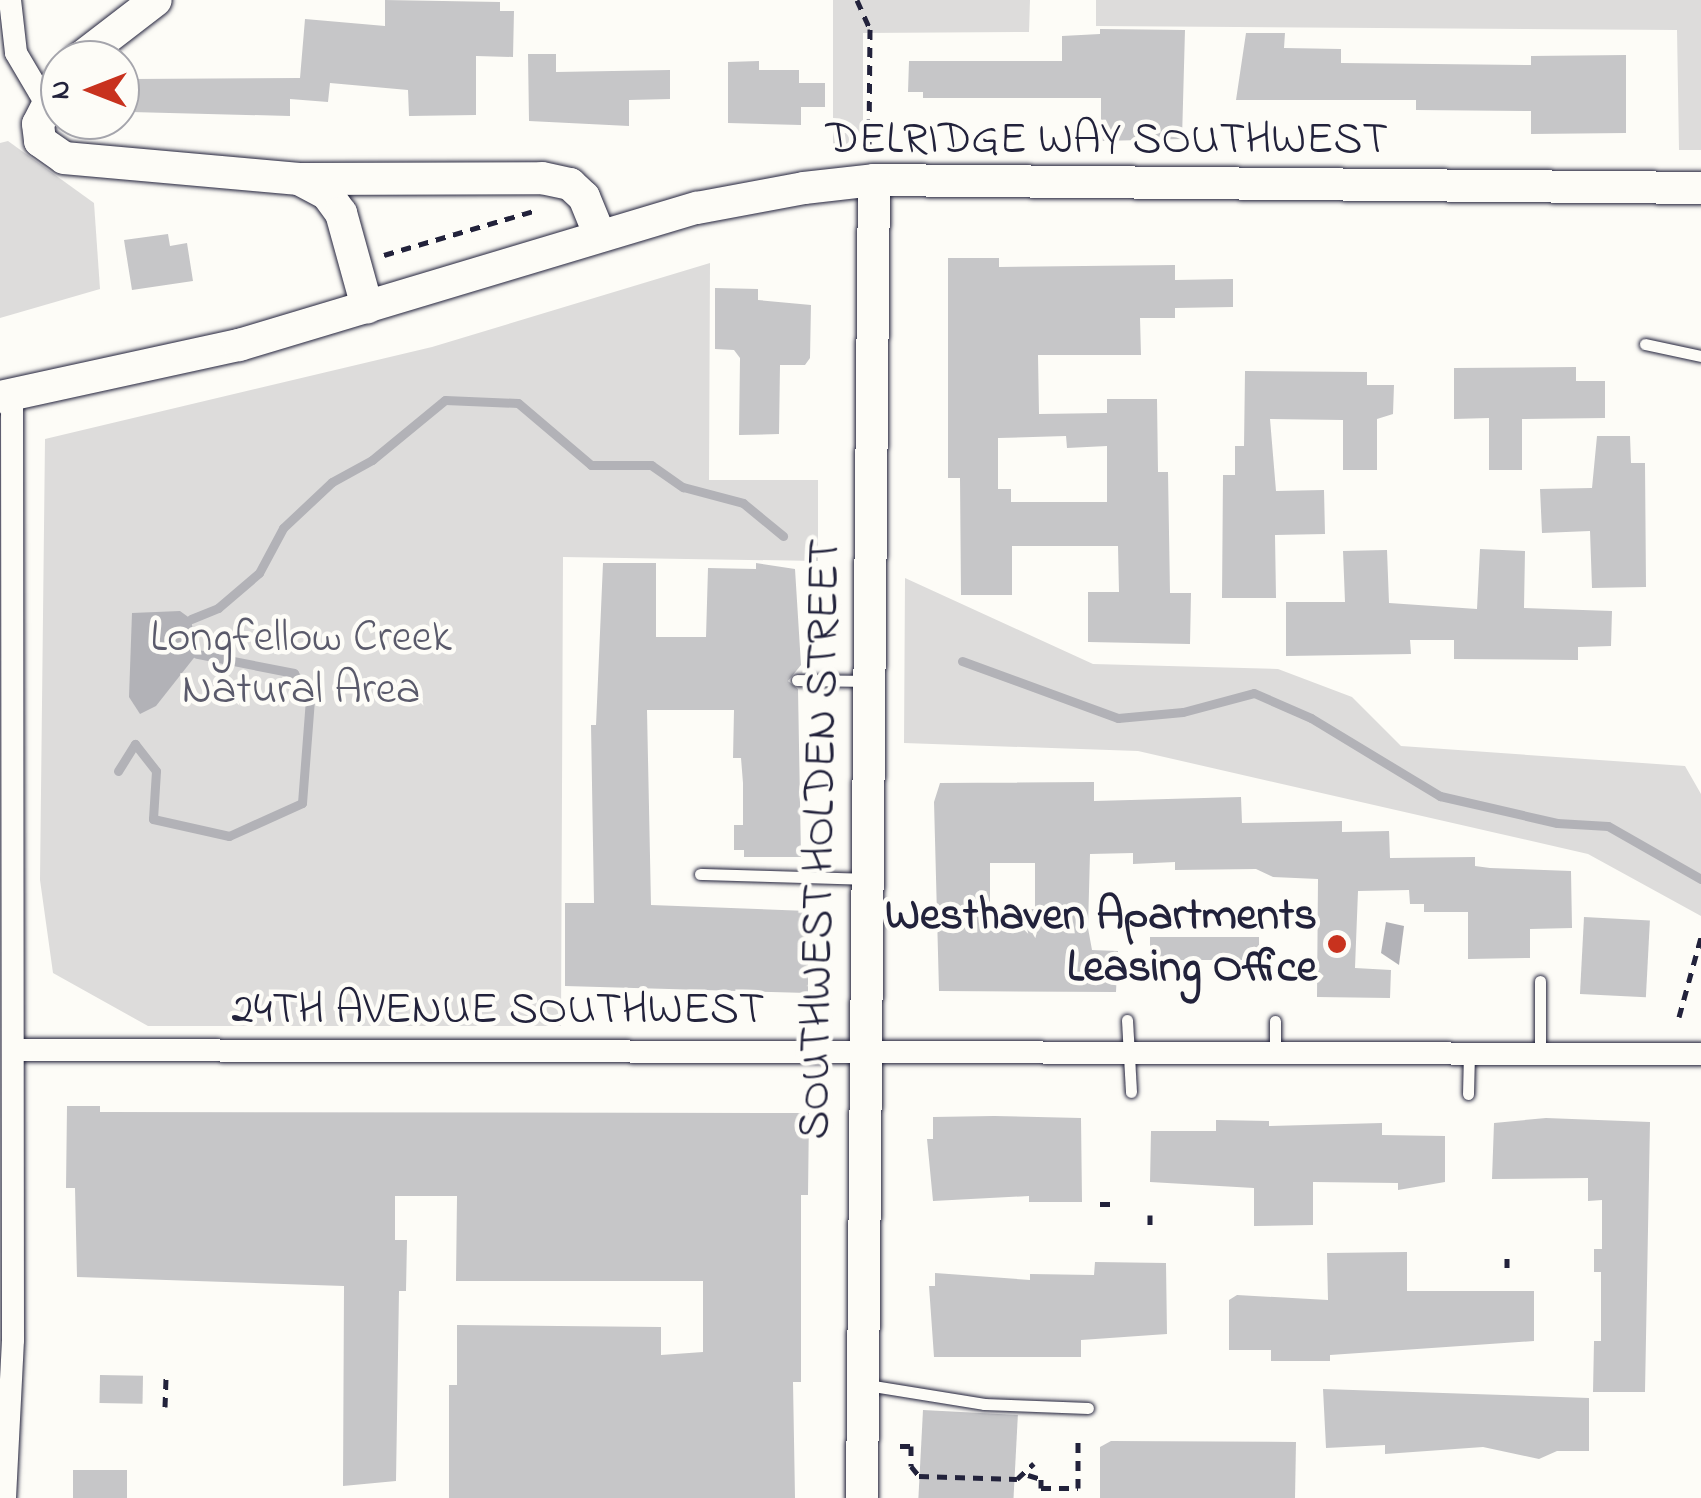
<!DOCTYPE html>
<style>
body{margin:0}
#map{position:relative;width:1701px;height:1498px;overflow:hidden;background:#fdfcf7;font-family:"Indie Flower",sans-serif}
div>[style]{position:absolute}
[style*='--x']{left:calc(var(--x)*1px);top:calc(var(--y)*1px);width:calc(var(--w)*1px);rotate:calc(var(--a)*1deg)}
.green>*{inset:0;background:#dddcdb}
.water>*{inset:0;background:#b2b2b7}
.stream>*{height:9px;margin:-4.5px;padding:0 4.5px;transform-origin:4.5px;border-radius:4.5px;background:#b2b2b7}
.building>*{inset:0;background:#c6c6c8;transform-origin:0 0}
.path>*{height:5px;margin-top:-2.5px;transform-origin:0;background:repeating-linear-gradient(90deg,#22223b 0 10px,transparent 0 18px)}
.roads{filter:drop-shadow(0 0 2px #22223b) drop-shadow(0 0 2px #22223b)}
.lane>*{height:11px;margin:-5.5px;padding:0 5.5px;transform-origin:5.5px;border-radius:5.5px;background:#fdfcf7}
.street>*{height:22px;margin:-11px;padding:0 11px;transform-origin:11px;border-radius:11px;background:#fdfcf7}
.secondary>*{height:32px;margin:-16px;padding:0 16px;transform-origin:16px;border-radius:16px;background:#fdfcf7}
.dots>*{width:28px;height:28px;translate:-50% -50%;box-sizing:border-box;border:5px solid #fdfcf7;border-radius:50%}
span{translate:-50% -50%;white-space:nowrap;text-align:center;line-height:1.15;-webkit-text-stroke:9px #fdfcf7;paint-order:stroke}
.street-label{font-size:45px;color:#22223b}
.park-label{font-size:45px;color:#5a5a6b}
.poi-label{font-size:45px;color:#22223b;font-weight:700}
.right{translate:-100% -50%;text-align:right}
.north{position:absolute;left:40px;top:40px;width:100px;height:100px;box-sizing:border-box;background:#fdfcf7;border:2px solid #a5a5ac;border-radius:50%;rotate:270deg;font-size:28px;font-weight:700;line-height:40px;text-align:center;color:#22223b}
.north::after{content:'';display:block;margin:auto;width:35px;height:45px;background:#c8321e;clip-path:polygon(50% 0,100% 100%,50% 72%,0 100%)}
</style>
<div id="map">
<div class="green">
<i style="clip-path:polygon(833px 0,1030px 0,1029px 32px,863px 33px,863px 144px,833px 144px)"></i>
<i style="clip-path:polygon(1096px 0,1701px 0,1701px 150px,1679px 150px,1677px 30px,1096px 26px)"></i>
<i style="clip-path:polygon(8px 141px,94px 203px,100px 289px,0 318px,0 143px)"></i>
<i style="clip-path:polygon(710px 263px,709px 480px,818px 480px,818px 561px,563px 557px,561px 1026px,148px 1026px,53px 973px,40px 880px,45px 439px,432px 347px)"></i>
<i style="clip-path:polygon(905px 578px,1093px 664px,1278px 669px,1352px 697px,1401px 746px,1685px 766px,1701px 794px,1701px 916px,1588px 854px,1138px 751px,904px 743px)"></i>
</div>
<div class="water">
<i style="clip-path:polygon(180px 611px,191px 619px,197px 654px,156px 706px,140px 714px,129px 697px,132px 613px)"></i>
<i style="clip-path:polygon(1386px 922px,1404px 926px,1399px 965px,1381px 953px)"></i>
</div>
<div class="stream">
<i style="--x:191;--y:619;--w:29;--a:-22"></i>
<i style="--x:218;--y:608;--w:54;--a:-40.5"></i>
<i style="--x:259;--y:573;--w:51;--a:-61.9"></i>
<i style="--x:283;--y:528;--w:67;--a:-43.2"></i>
<i style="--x:332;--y:482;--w:46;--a:-28.8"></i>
<i style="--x:372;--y:460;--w:94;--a:-39.4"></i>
<i style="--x:445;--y:400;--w:73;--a:2.4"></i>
<i style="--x:518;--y:403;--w:96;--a:40.3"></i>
<i style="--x:591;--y:465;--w:60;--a:0"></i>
<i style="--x:651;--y:465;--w:39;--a:35"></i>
<i style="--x:683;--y:487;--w:62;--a:14.9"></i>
<i style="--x:743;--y:503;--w:52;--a:39.5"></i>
<i style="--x:962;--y:661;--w:166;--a:20.1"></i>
<i style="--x:1118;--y:718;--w:65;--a:-5.3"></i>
<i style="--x:1183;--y:712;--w:73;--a:-15"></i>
<i style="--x:1254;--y:693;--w:62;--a:23.7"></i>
<i style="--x:1311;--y:718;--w:151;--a:31.2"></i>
<i style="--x:1440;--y:796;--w:120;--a:13"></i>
<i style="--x:1557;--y:823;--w:51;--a:3.4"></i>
<i style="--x:1608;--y:826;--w:107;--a:29.7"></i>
<i style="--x:118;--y:771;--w:32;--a:-58"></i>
<i style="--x:135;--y:744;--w:34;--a:52"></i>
<i style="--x:156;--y:771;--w:48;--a:93.6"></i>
<i style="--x:153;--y:819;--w:78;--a:12.6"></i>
<i style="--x:229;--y:836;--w:80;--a:-24.3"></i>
<i style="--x:302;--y:803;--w:103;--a:-85.6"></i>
<i style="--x:310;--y:700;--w:31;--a:-121"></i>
<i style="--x:294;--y:673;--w:99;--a:-168.9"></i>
</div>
<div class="building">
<i style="clip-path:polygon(385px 0,500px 2px,500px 11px,514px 11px,513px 57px,476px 56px,476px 115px,409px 116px,408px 90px,330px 83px,328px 102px,290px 99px,290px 116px,131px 112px,132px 79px,300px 78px,305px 19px,385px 26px)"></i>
<i style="clip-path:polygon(1100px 29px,1185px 30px,1182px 139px,1101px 141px,1101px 98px,923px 98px,923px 92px,908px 92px,909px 61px,1062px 61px,1062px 36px,1100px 34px)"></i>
<i style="clip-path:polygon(1246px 33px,1285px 33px,1284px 48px,1341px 49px,1341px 63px,1531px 65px,1531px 56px,1626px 55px,1626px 133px,1531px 134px,1531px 111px,1416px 110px,1416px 100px,1236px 100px)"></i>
<i style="clip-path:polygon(528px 54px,556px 54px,556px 72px,670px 70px,670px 99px,629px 100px,629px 126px,529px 121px)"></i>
<i style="clip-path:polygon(759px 61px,759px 70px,799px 70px,799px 83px,825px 83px,825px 107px,801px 107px,801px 125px,728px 123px,728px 62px)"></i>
<i style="clip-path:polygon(168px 234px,170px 246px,187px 243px,193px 281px,132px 290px,124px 240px)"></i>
<i style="clip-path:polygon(evenodd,948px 258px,999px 258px,999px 267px,1175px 265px,1175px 280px,1233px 279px,1233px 307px,1175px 308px,1175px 318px,1140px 318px,1141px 355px,1038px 355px,1039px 414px,1107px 413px,1107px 399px,1157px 399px,1158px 472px,1168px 472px,1170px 593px,1191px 593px,1190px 644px,1088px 642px,1088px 592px,1119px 592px,1118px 546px,1012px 546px,1012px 595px,961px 595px,960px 478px,948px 478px,948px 258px,1066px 436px,1067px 448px,1107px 446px,1107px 502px,1011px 502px,1011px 489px,998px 489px,998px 438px,1066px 436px)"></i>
<i style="clip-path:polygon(715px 288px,758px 289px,758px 300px,811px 305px,810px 358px,805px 365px,780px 365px,779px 434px,739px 435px,740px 358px,734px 350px,715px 349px)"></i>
<i style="clip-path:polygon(1576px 367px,1576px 381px,1605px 381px,1605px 418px,1522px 419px,1522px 470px,1489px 470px,1489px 418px,1454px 419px,1454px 368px)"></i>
<i style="clip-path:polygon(1245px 371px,1367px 372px,1367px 385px,1394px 385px,1393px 414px,1377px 419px,1377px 470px,1343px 470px,1343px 420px,1270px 419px,1276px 491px,1324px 490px,1325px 534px,1275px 535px,1276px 598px,1222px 598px,1223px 475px,1235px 475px,1235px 446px,1244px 446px)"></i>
<i style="clip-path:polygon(1597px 436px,1630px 436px,1631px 463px,1645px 463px,1646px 587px,1592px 588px,1590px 531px,1542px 533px,1540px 489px,1592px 488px)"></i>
<i style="clip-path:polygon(1480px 549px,1525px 551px,1524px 608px,1612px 611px,1611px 646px,1578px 647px,1578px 660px,1454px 659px,1454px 640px,1410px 640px,1411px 654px,1286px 656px,1286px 602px,1345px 602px,1343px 551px,1387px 550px,1389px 603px,1477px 609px)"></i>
<i style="clip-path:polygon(603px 563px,656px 563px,656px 637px,706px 637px,708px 568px,756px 569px,756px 563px,795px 569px,801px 665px,788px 681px,798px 689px,801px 857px,744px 857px,744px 850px,734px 850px,734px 825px,743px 825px,743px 783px,741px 758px,733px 758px,734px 710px,647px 710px,651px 905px,808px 911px,808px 993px,565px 986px,565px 903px,594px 903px,591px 725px,596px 725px)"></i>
<i style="clip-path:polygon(evenodd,1094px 782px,1094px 801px,1241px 797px,1242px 823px,1342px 821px,1342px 832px,1389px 831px,1390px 858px,1475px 857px,1475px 866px,1490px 868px,1571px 871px,1572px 928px,1530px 929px,1530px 958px,1468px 959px,1468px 912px,1424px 912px,1424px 904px,1410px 904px,1409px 890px,1358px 891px,1355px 968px,1391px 970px,1390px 998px,1317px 997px,1318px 879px,1273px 877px,1256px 869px,1175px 870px,1175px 862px,1133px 864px,1133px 853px,1090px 854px,1088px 928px,1092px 950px,1118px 951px,1116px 992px,939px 991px,934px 802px,940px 783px,1094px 782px,990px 863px,1035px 863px,1035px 909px,990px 909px,990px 863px)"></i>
<i style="left:1584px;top:917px;width:66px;height:77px;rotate:3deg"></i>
<i style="left:1259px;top:937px;width:23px;height:109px;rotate:90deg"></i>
<i style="clip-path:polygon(67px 1106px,100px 1106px,100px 1112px,809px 1113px,808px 1195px,801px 1195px,801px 1382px,793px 1382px,795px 1498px,449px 1498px,449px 1385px,457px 1385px,457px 1325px,661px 1327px,661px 1355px,703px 1352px,703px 1281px,456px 1281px,457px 1196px,395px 1196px,395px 1240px,407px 1240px,406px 1291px,399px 1291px,396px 1481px,343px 1486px,344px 1286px,77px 1277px,75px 1188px,66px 1188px)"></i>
<i style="clip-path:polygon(994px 1116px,1081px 1118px,1082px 1202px,1029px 1202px,1029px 1196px,933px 1201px,927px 1139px,933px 1139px,933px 1117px)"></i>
<i style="clip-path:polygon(1546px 1118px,1650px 1122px,1645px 1392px,1593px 1392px,1594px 1341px,1601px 1341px,1601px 1272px,1594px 1272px,1594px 1249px,1602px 1249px,1602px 1200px,1588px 1201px,1588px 1178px,1492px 1179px,1494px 1123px)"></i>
<i style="clip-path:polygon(1216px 1120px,1269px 1121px,1269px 1126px,1382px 1123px,1382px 1135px,1445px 1136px,1445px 1182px,1398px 1190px,1398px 1183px,1313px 1182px,1313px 1225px,1254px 1226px,1254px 1188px,1150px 1182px,1151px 1131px,1216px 1131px)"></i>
<i style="clip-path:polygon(1407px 1252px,1407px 1291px,1534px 1291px,1534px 1341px,1330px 1355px,1330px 1361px,1271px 1361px,1271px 1350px,1229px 1350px,1229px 1300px,1237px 1295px,1328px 1300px,1327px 1253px)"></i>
<i style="clip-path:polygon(1095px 1262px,1166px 1263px,1167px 1334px,1081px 1340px,1081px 1357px,934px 1357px,929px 1286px,935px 1286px,935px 1273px,1030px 1280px,1030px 1274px,1094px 1275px)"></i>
<i style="left:100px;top:1375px;width:43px;height:28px;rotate:1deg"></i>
<i style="clip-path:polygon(1323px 1389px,1589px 1398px,1589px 1451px,1557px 1451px,1539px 1459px,1483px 1447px,1385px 1454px,1385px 1445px,1326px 1448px)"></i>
<i style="left:923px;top:1410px;width:95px;height:88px;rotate:3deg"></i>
<i style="clip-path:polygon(1111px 1441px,1296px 1442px,1295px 1498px,1100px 1498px,1100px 1447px)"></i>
<i style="left:73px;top:1470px;width:54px;height:28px"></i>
</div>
<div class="path">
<i style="--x:857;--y:0;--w:32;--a:66"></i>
<i style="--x:870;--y:29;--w:122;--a:90.5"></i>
<i style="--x:384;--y:255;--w:159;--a:-16.4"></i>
<i style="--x:1679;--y:1017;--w:83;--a:-74.6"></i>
<i style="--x:1100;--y:1204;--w:14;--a:0"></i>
<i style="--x:1150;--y:1215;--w:14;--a:90"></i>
<i style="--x:1507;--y:1258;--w:11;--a:90"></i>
<i style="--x:165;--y:1407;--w:33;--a:-88"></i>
<i style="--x:900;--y:1446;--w:11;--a:0"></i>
<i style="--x:911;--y:1446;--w:20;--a:90"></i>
<i style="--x:911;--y:1466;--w:13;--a:51"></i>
<i style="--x:919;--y:1476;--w:98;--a:1.8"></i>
<i style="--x:1017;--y:1479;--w:23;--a:-43"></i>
<i style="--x:1028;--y:1475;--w:14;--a:17"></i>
<i style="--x:1041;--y:1479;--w:9;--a:90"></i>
<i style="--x:1041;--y:1488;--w:37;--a:0"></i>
<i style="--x:1078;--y:1488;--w:47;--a:-90"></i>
</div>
<div class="roads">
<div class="lane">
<i style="--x:1645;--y:344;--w:57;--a:12.1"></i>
<i style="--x:797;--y:680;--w:71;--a:0.8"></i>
<i style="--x:700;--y:874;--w:165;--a:1.7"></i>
<i style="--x:1540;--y:981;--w:72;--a:90"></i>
<i style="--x:1127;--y:1020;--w:72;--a:86.8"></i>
<i style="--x:1275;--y:1021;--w:32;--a:90"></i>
<i style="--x:1468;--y:1094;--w:41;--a:-88.6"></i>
<i style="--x:867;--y:1385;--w:119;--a:9.2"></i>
<i style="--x:984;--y:1404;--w:104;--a:2.2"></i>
</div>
<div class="street">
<i style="--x:10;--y:0;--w:53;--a:83.5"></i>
<i style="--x:16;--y:53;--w:57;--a:59.4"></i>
<i style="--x:14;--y:1050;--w:1687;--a:0.14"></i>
<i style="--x:5;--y:1498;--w:158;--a:-87.1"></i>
<i style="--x:13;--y:1340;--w:946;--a:-90.06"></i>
</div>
<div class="secondary">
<i style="--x:78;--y:60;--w:98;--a:-37.6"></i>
<i style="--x:60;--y:81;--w:48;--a:117.1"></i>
<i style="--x:38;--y:124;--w:17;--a:83"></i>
<i style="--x:40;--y:141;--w:29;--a:35"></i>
<i style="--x:64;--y:158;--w:236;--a:5.1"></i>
<i style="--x:299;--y:179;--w:32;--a:28"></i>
<i style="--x:327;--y:194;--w:24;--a:54"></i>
<i style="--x:341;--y:213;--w:98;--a:74.5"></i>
<i style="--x:302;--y:179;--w:240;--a:-0.2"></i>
<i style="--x:542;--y:178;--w:29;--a:12"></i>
<i style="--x:570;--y:184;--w:19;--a:43"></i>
<i style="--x:584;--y:197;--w:42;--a:67.7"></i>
<i style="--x:0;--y:397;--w:245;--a:-12.3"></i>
<i style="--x:239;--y:345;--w:478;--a:-16.7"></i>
<i style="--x:697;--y:208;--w:109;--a:-10.6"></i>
<i style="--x:804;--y:188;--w:70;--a:-6.5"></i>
<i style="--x:874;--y:180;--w:827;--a:0.55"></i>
<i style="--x:862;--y:1498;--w:1318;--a:-89.48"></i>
</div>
</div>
<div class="dots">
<i style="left:1337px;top:944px;background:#c8321e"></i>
</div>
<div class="street-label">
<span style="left:1107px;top:142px">DELRIDGE WAY SOUTHWEST</span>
<span style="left:822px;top:839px;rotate:-89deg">SOUTHWEST HOLDEN STREET</span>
<span style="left:498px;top:1012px">24TH AVENUE SOUTHWEST</span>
</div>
<div class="park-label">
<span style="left:301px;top:666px">Longfellow Creek<br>Natural Area</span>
</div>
<div class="poi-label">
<span class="right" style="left:1317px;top:944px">Westhaven Apartments<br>Leasing Office</span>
</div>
<div class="north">N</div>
</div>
